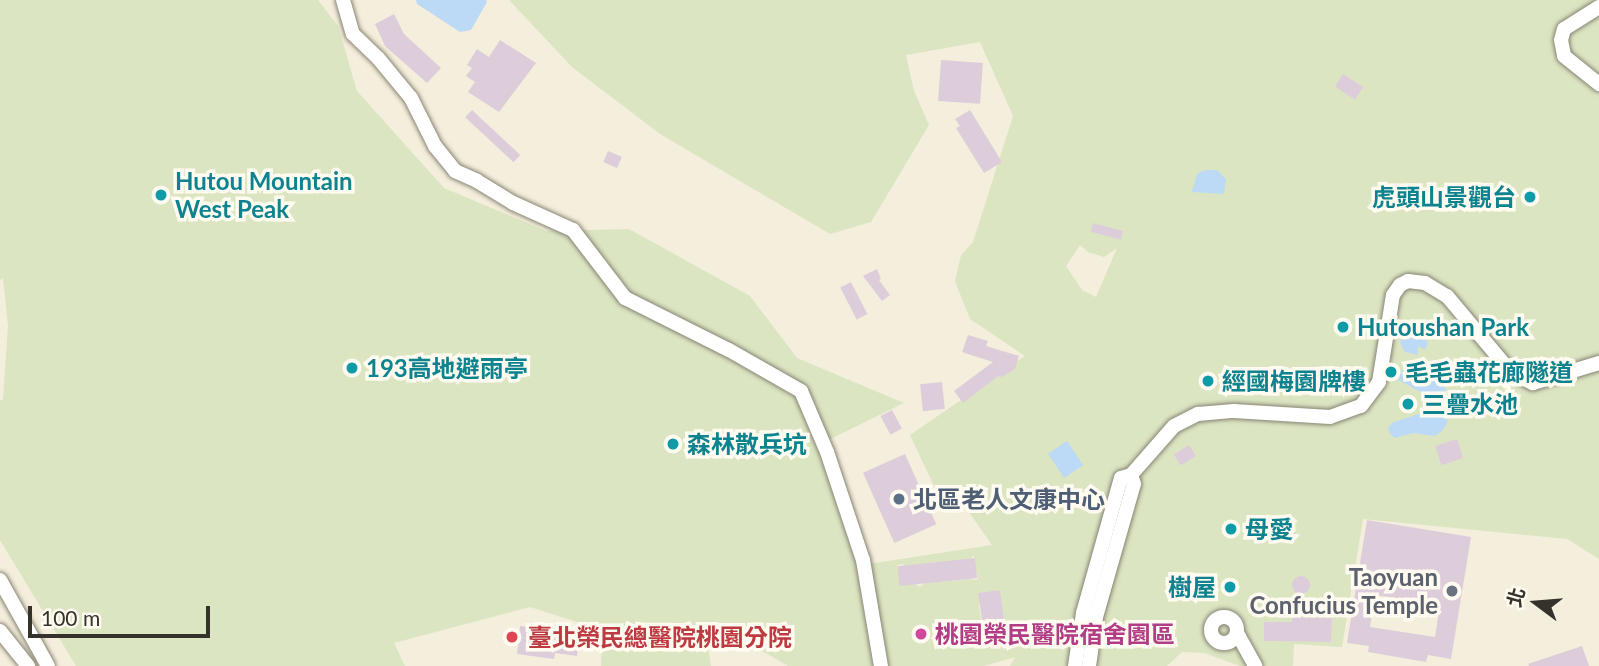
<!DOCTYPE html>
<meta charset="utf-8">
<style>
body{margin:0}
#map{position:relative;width:1599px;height:666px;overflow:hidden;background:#f4eedc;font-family:Lato,"Noto Sans TC",sans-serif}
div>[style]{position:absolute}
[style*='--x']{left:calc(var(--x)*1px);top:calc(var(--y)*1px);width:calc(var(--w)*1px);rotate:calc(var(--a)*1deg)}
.green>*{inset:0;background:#dce5c2}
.water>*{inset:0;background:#bcdaf5;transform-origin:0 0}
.building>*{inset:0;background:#ddcdda;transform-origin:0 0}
.round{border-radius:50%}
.roads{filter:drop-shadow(0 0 2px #898474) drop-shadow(0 0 2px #898474)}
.minor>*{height:14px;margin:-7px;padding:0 7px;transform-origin:7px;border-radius:7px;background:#fff}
.minor>.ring{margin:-7px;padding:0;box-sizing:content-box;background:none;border:14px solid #fff;border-radius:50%}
.dots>*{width:19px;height:19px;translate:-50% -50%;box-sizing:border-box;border:4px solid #fffbf0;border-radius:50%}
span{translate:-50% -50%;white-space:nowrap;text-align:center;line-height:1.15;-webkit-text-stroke:7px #fffbf0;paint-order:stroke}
.culture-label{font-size:24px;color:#0d838f;font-weight:700}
.left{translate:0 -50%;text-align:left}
.right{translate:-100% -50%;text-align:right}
.service-label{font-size:24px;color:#4e5e75;font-weight:700}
.worship-label{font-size:24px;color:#5b616d;font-weight:700}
.hotel-label{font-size:24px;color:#b23c85;font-weight:700}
.health-label{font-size:24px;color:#be3a42;font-weight:700}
.north{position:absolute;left:1501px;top:568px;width:70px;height:70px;-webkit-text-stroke:5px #fffbf0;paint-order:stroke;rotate:286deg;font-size:19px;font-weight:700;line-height:28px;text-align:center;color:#34322b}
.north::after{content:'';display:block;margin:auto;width:24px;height:32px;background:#34322b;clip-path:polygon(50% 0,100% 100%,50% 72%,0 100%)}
.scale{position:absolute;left:28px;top:606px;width:182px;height:32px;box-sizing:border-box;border:4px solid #34322b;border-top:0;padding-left:9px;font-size:21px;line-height:24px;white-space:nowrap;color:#34322b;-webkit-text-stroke:5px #fffbf0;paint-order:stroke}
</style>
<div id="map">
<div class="green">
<i style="clip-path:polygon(evenodd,0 0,318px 0,338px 26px,357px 91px,444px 188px,546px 231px,629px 229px,750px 296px,797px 358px,904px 403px,818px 445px,862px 565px,992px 545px,959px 498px,940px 499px,910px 435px,1025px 356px,970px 319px,955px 281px,961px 255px,973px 242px,1013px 116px,980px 42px,906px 55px,914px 91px,929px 125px,871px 222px,830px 234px,660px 134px,572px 67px,509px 0,1599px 0,1599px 559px,1567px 539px,1363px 519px,1342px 647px,1294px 644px,1293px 666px,1240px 666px,1204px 653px,1182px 652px,1167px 666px,1010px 666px,1015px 657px,984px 666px,788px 666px,764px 652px,708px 647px,711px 666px,601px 666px,602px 630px,530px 607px,394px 643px,405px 666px,76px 666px,0 540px,0 401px,3px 399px,8px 326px,3px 278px,0 280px,0 0,1080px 245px,1088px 252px,1104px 257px,1117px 248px,1096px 297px,1082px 290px,1066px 266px,1080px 245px,0 0,974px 555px,974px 574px,977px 573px,978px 579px,972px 580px,971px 576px,960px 580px,925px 583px,920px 587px,898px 571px,897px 565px,904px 564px,905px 568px,970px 559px,974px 555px,0 0,996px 590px,1000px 590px,1006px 632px,1001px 633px,1000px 630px,983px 634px,979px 605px,996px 594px,996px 590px)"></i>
</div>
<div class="water">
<i style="clip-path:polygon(416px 0,486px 0,487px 2px,471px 30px,460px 32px,417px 4px)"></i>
<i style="clip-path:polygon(1205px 170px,1217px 170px,1226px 179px,1224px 194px,1192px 192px,1197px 174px)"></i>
<i style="clip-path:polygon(1410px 332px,1423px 334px,1428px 343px,1425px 350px,1418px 346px,1418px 355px,1405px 352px,1400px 343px,1403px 335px)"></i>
<i style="clip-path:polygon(1406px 361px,1439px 367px,1446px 391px,1425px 394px,1398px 380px)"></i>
<i style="clip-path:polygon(1431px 410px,1443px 413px,1448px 421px,1443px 430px,1435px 436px,1413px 433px,1395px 438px,1390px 434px,1388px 427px,1394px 422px)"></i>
<i style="left:1067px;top:441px;width:29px;height:23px;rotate:56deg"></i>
</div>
<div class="building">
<i style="clip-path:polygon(394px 14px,404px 34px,441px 68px,427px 83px,385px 46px,375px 24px)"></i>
<i style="clip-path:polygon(500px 40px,536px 63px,499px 112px,468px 92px,475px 82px,466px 76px,472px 68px,467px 65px,477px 49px,489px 57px)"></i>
<i style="left:941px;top:60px;width:42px;height:41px;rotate:4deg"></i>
<i style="left:1343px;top:74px;width:24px;height:15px;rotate:33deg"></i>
<i style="left:472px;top:110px;width:66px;height:10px;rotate:43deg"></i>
<i style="clip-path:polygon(970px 110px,1002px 162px,984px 173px,956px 128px,960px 126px,955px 119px)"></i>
<i style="left:608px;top:151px;width:15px;height:12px;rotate:23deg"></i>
<i style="left:1093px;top:223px;width:31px;height:9px;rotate:15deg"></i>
<i style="clip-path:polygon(877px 269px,881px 279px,879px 280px,890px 295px,882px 301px,863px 276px)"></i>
<i style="left:851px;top:282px;width:36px;height:12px;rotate:63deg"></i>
<i style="clip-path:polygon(968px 335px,988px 341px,986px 346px,1019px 356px,1015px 369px,1002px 377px,998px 376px,963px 403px,954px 391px,993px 362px,962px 352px)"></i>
<i style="left:942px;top:382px;width:27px;height:22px;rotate:84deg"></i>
<i style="left:892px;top:410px;width:21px;height:13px;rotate:62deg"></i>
<i style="left:1457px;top:439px;width:20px;height:23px;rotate:72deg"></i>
<i style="left:1189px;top:445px;width:13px;height:18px;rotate:58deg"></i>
<i style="left:905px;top:454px;width:77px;height:46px;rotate:66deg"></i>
<i style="clip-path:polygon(evenodd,1367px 520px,1471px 537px,1451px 659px,1428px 655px,1426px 662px,1368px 652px,1369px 646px,1347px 643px,1367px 520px,1375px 595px,1440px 604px,1435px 637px,1370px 627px,1375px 595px)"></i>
<i style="left:975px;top:558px;width:20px;height:78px;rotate:84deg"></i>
<i class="round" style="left:1292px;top:576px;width:18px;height:18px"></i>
<i style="left:1000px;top:590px;width:41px;height:22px;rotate:82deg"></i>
<i style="clip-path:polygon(1292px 617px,1332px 618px,1331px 642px,1264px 641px,1264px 622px,1292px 622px)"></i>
<i style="clip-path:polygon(520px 626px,557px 630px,558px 626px,581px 629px,577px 656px,555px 653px,554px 659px,517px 654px)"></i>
<i style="clip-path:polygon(1582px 646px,1589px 666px,1529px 666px,1528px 664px)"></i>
</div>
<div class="roads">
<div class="minor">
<i style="--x:343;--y:0;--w:35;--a:74"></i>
<i style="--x:353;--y:34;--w:35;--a:44"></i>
<i style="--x:378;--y:58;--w:52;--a:50.5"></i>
<i style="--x:411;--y:98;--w:54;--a:63.4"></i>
<i style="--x:435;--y:146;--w:32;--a:51"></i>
<i style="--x:455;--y:171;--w:24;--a:24"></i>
<i style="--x:477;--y:181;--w:42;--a:31.4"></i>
<i style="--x:513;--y:203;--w:66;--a:24.2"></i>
<i style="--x:573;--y:230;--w:86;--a:52.6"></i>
<i style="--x:625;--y:298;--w:116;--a:26.6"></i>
<i style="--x:729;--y:350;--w:83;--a:29.7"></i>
<i style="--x:801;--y:391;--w:66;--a:66.9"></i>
<i style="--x:827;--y:452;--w:114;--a:71.6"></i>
<i style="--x:863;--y:560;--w:108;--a:80.4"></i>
<i style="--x:1599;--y:7;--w:41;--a:147.8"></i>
<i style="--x:1564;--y:29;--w:11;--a:105"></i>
<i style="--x:1561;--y:40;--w:16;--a:79"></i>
<i style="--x:1564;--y:56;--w:45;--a:38.7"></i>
<i style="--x:0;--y:580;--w:98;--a:60.8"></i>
<i class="ring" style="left:1211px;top:617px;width:12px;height:12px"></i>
<i style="--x:0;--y:631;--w:45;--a:51.3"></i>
<i style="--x:1237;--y:633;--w:38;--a:61"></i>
<i style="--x:1075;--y:666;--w:54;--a:-81.4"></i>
<i style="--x:1083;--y:613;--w:140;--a:-74.3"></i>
<i style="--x:1121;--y:478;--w:10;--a:-17"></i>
<i style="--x:1131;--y:475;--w:65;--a:-48.7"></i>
<i style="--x:1174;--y:426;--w:27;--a:-27"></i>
<i style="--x:1198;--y:414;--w:36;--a:-5"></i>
<i style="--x:1234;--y:411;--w:96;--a:3.6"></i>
<i style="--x:1330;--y:417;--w:33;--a:-20"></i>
<i style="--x:1361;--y:406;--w:30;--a:-53"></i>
<i style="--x:1379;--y:382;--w:88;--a:-80.9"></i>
<i style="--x:1393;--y:295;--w:12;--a:-55"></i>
<i style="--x:1400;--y:285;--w:9;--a:-27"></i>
<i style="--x:1408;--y:281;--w:17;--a:7"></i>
<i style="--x:1425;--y:283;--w:26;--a:31"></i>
<i style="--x:1447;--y:296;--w:98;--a:50"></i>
<i style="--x:1510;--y:371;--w:26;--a:28"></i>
<i style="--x:1533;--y:383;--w:69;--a:-16.9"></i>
<i style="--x:1089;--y:666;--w:49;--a:-81.9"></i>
<i style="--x:1096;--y:617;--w:138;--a:-74.1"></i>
<i style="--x:1134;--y:484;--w:9;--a:-108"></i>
</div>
</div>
<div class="dots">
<i style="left:161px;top:195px;background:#0f9aa8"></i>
<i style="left:1530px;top:197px;background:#0f9aa8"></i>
<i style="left:1343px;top:327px;background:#0f9aa8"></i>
<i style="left:352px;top:368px;background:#0f9aa8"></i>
<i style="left:1391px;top:372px;background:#0f9aa8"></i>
<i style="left:1208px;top:381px;background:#0f9aa8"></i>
<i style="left:1408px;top:404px;background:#0f9aa8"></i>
<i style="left:673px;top:444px;background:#0f9aa8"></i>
<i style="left:899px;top:499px;background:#5c6f8a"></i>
<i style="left:1231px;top:529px;background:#0f9aa8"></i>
<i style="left:1230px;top:587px;background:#0f9aa8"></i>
<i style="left:1452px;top:591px;background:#6b7280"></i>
<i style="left:921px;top:634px;background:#d1479c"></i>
<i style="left:512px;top:637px;background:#e0444e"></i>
</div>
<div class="culture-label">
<span class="left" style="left:175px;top:195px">Hutou Mountain<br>West Peak</span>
<span class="right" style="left:1516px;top:197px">虎頭山景觀台</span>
<span class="left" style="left:1357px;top:327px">Hutoushan Park</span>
<span class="left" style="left:366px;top:368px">193高地避雨亭</span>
<span class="left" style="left:1405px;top:372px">毛毛蟲花廊隧道</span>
<span class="left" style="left:1222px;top:381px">經國梅園牌樓</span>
<span class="left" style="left:1422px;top:404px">三疊水池</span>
<span class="left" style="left:687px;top:444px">森林散兵坑</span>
<span class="left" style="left:1245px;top:529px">母愛</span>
<span class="right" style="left:1216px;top:587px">樹屋</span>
</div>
<div class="service-label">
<span class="left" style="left:913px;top:499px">北區老人文康中心</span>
</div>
<div class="worship-label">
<span class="right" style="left:1438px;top:591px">Taoyuan<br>Confucius Temple</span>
</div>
<div class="hotel-label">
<span class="left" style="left:935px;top:634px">桃園榮民醫院宿舍園區</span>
</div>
<div class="health-label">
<span class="left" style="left:528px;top:637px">臺北榮民總醫院桃園分院</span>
</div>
<div class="north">北</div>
<div class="scale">100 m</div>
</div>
